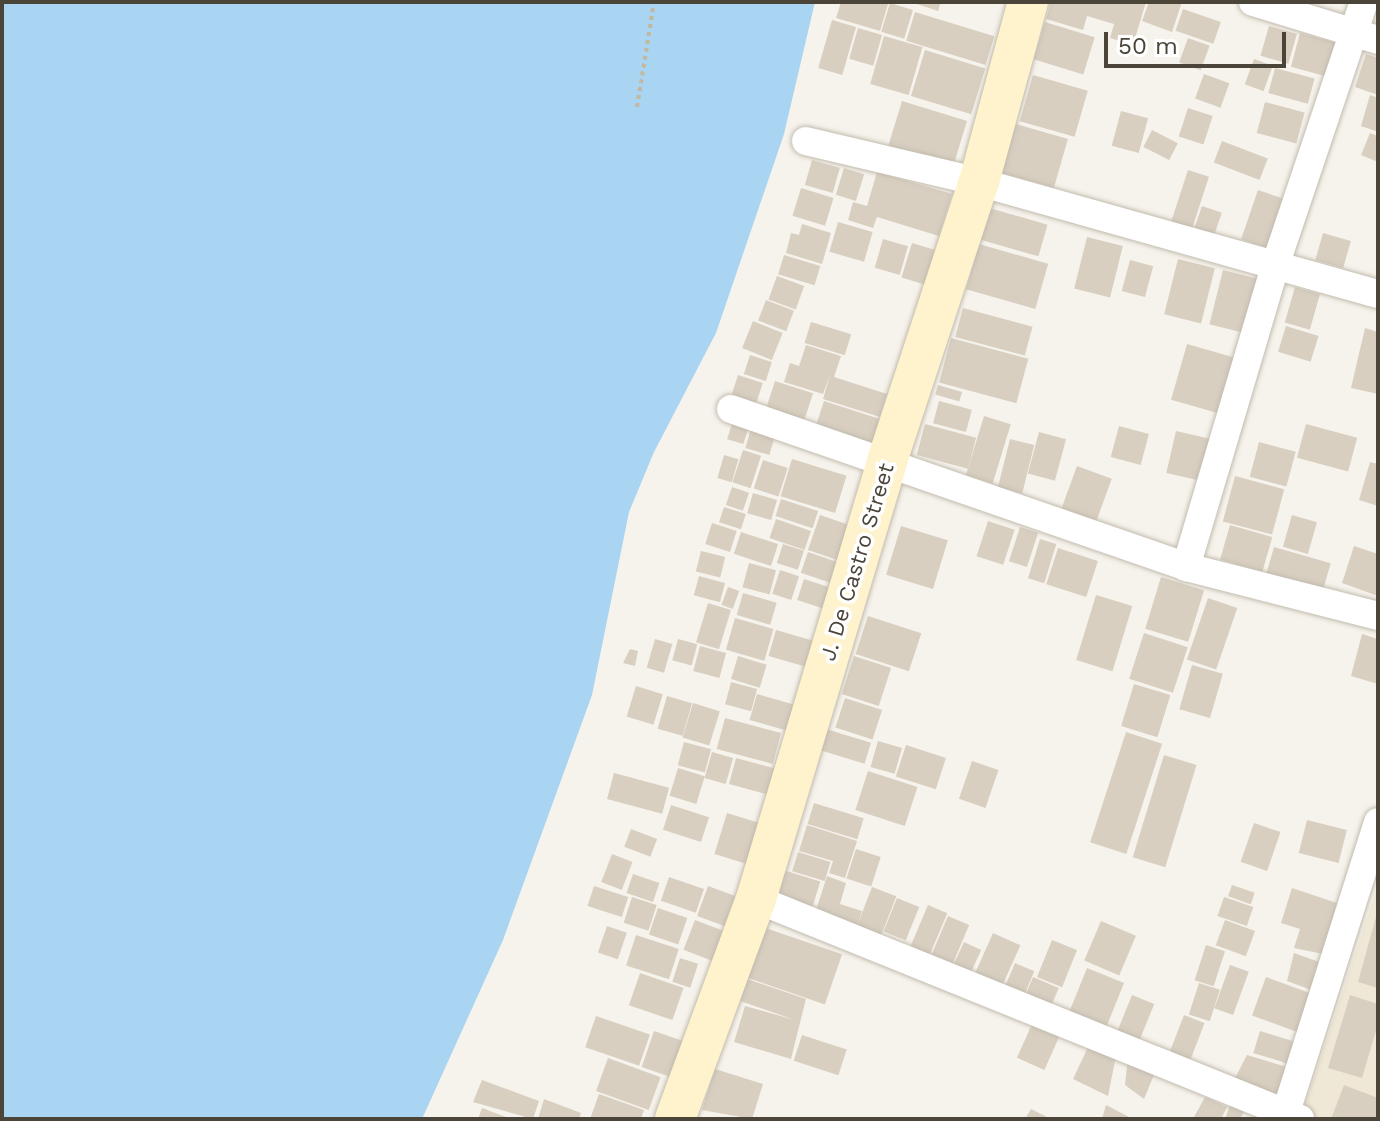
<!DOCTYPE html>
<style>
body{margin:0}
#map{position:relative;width:1380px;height:1121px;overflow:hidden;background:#f6f3ec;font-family:"Work Sans",sans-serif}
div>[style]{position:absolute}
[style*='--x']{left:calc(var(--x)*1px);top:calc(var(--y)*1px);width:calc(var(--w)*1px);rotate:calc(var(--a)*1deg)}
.education>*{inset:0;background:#efe8d6}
.water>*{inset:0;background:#a9d4f2}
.building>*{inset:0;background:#d8cfc1;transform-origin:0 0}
.path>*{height:4px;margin-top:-2px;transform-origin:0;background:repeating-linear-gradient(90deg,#c4b79f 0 4px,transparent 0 8px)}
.roads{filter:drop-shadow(0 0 2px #c2bbae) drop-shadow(0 0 2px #c2bbae)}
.minor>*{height:28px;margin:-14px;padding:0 14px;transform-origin:14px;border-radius:14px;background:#fff}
.secondary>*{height:40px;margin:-20px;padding:0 20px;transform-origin:20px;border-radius:20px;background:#fff3cd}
span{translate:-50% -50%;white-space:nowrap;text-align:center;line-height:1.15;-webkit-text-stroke:7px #fff;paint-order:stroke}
.street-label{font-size:22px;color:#4b4439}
.frame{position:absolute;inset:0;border:4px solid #4b4439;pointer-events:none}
.scale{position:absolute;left:1104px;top:32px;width:182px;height:36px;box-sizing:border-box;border:4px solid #4b4439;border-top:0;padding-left:10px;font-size:24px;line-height:28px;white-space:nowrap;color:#4b4439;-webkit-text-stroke:6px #fff;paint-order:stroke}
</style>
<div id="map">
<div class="education">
<i style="clip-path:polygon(1378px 885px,1378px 1119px,1315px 1119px,1302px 1114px)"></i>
</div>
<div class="water">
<i style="clip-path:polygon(2px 2px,815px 2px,784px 134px,716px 333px,654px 452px,629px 512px,592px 695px,503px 940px,422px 1119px,2px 1119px)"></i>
</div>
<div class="building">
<i style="clip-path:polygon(841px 2px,888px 4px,880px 31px,836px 18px)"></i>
<i style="clip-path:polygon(911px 2px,941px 2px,938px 11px)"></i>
<i style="clip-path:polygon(1051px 2px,1146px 2px,1133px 45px,1110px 38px,1114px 24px,1087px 16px,1083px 30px,1046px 19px)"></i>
<i style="clip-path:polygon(1149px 2px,1182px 2px,1172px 32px,1142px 21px)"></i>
<i style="left:890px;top:3px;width:24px;height:30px;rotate:17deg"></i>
<i style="left:1183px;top:9px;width:40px;height:23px;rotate:19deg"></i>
<i style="left:915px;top:12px;width:83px;height:30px;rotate:17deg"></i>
<i style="left:832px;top:20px;width:25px;height:50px;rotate:16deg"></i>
<i style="left:1045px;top:22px;width:52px;height:39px;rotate:17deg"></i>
<i style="left:1269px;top:26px;width:29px;height:31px;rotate:16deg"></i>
<i style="left:858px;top:28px;width:25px;height:32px;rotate:16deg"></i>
<i style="left:1300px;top:33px;width:39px;height:35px;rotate:15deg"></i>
<i style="left:884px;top:36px;width:40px;height:50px;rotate:16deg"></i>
<i style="left:1188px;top:38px;width:23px;height:26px;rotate:20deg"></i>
<i style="left:925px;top:50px;width:63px;height:48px;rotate:17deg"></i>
<i style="clip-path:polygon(1366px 54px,1378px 58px,1378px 95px,1355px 87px)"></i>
<i style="left:1254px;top:59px;width:20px;height:27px;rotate:20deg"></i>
<i style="left:1275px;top:68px;width:41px;height:26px;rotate:15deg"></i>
<i style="left:1204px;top:74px;width:27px;height:26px;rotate:20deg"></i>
<i style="left:1033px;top:75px;width:57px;height:48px;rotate:16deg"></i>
<i style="clip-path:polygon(1370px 95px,1378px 98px,1378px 132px,1361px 126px)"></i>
<i style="left:902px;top:101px;width:68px;height:48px;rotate:17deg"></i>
<i style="left:1265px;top:102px;width:41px;height:32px;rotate:15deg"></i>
<i style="left:1188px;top:108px;width:26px;height:30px;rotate:18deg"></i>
<i style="left:1121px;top:111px;width:28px;height:36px;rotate:15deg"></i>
<i style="left:1016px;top:124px;width:54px;height:51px;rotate:16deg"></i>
<i style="left:1152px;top:130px;width:29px;height:19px;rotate:27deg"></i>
<i style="clip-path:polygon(1370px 133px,1378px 136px,1378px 162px,1361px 155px)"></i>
<i style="left:1222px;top:141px;width:49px;height:23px;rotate:21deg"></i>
<i style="left:812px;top:160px;width:29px;height:26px;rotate:16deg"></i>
<i style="left:844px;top:168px;width:21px;height:28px;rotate:17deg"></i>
<i style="left:1188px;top:170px;width:22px;height:57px;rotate:18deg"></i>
<i style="clip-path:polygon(877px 172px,952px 194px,939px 236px,877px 217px,873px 228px,848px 220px,853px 202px,867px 206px)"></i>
<i style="left:801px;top:188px;width:34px;height:29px;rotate:17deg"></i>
<i style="left:1258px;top:190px;width:28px;height:52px;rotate:19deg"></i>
<i style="left:1202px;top:206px;width:21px;height:23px;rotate:19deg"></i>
<i style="left:986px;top:207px;width:64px;height:33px;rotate:16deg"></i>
<i style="left:838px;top:222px;width:36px;height:31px;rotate:16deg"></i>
<i style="clip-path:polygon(802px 224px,831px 233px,822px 264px,786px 253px,791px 233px,799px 235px)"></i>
<i style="left:1323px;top:233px;width:29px;height:28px;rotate:16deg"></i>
<i style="left:1087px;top:237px;width:37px;height:53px;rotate:14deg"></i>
<i style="left:883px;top:239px;width:26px;height:30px;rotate:16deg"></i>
<i style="left:912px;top:243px;width:24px;height:36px;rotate:17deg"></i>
<i style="left:979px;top:244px;width:72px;height:47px;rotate:16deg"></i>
<i style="left:784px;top:255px;width:38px;height:20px;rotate:17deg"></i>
<i style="left:1178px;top:259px;width:38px;height:57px;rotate:14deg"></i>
<i style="left:1130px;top:260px;width:24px;height:32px;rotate:15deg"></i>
<i style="left:1223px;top:270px;width:40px;height:56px;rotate:14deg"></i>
<i style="left:777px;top:276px;width:29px;height:25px;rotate:20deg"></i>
<i style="left:1295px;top:287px;width:26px;height:37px;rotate:16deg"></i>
<i style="left:766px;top:300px;width:30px;height:22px;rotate:21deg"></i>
<i style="left:963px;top:308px;width:72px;height:30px;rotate:15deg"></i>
<i style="left:753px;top:321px;width:32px;height:29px;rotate:22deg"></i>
<i style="left:811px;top:322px;width:42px;height:22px;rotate:17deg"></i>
<i style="left:1286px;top:326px;width:34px;height:27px;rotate:17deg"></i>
<i style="clip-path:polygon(1365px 328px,1378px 332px,1378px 394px,1351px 388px)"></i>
<i style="left:951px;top:338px;width:80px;height:46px;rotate:15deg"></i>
<i style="left:1187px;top:344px;width:51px;height:58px;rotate:16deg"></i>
<i style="clip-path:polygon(806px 345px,841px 356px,834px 377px,887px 394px,880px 417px,823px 399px,830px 375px,823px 394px,784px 382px,790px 363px,799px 366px)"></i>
<i style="left:750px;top:355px;width:23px;height:20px;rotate:18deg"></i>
<i style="left:738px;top:375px;width:26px;height:28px;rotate:18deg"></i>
<i style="left:775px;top:381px;width:40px;height:31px;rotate:18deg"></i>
<i style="left:938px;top:385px;width:25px;height:10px;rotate:16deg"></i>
<i style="left:824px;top:401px;width:61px;height:26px;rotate:18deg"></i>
<i style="left:939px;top:401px;width:34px;height:23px;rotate:15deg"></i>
<i style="left:984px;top:416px;width:28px;height:62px;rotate:17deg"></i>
<i style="left:733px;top:420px;width:17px;height:20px;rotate:17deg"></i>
<i style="left:925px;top:424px;width:53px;height:32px;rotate:15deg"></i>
<i style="left:1306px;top:424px;width:53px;height:35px;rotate:15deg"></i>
<i style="left:752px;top:425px;width:25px;height:24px;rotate:16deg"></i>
<i style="left:1119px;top:426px;width:31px;height:32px;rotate:15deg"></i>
<i style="left:1176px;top:431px;width:35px;height:43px;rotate:13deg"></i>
<i style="left:1039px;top:432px;width:28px;height:43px;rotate:15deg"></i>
<i style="left:1010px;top:439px;width:25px;height:50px;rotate:14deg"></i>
<i style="left:1259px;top:442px;width:38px;height:36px;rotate:15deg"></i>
<i style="left:743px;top:450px;width:19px;height:34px;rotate:18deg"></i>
<i style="left:724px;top:455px;width:15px;height:24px;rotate:16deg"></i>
<i style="left:792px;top:459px;width:57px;height:39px;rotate:17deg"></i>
<i style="left:763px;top:460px;width:26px;height:30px;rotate:18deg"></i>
<i style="clip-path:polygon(1370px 462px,1378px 464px,1378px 506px,1359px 500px)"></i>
<i style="left:1077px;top:466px;width:37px;height:45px;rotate:20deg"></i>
<i style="left:1235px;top:476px;width:51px;height:47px;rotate:15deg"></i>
<i style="left:732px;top:487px;width:18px;height:19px;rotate:19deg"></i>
<i style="left:753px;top:493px;width:25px;height:21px;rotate:16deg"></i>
<i style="left:781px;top:499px;width:39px;height:18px;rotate:18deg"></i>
<i style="left:724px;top:507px;width:23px;height:16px;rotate:18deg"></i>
<i style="left:820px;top:515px;width:31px;height:37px;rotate:19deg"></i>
<i style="left:1292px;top:515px;width:26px;height:33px;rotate:16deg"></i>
<i style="left:776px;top:519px;width:37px;height:20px;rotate:19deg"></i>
<i style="left:988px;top:521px;width:28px;height:37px;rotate:18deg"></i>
<i style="left:712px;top:523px;width:26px;height:22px;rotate:18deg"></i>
<i style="left:1230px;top:525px;width:44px;height:36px;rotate:16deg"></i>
<i style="left:901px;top:526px;width:49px;height:51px;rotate:17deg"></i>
<i style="left:1020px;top:527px;width:19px;height:36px;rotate:18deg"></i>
<i style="left:741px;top:532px;width:39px;height:23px;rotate:18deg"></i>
<i style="left:1040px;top:539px;width:17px;height:41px;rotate:17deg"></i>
<i style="left:783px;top:544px;width:22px;height:20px;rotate:18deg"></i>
<i style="clip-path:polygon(1354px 546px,1378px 554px,1378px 596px,1342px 583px)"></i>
<i style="left:1274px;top:547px;width:59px;height:30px;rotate:16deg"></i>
<i style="left:1058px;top:548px;width:42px;height:38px;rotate:18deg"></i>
<i style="left:701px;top:551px;width:25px;height:21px;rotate:14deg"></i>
<i style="left:808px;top:552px;width:34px;height:22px;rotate:19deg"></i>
<i style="left:749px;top:563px;width:28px;height:25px;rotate:15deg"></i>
<i style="left:780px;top:570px;width:20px;height:25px;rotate:18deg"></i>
<i style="left:699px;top:576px;width:27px;height:20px;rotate:15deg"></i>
<i style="left:1161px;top:577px;width:45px;height:54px;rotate:17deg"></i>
<i style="left:804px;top:579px;width:29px;height:22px;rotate:18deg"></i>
<i style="left:728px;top:587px;width:12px;height:19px;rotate:20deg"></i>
<i style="left:743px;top:593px;width:35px;height:23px;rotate:16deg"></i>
<i style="left:1096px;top:595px;width:38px;height:68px;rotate:17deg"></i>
<i style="left:1208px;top:598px;width:31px;height:65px;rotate:19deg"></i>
<i style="left:708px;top:603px;width:24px;height:41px;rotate:17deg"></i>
<i style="left:868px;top:616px;width:56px;height:40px;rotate:18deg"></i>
<i style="left:735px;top:618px;width:40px;height:33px;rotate:16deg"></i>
<i style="left:776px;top:630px;width:46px;height:27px;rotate:16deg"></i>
<i style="left:1144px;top:633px;width:46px;height:48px;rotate:18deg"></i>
<i style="clip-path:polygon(1362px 634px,1378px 639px,1378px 684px,1351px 676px)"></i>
<i style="left:655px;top:639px;width:18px;height:30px;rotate:16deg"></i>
<i style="left:678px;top:639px;width:20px;height:22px;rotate:15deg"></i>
<i style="left:700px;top:646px;width:27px;height:26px;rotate:15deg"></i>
<i style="clip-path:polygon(630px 649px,638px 651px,635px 666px,623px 663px)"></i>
<i style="left:738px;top:656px;width:30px;height:24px;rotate:17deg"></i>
<i style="left:854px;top:656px;width:39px;height:40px;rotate:18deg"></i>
<i style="left:1192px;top:665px;width:32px;height:46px;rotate:16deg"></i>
<i style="left:731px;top:682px;width:27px;height:23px;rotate:15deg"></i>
<i style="left:1134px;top:684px;width:38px;height:44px;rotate:17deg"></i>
<i style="left:636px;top:686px;width:28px;height:32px;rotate:17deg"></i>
<i style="left:757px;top:694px;width:41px;height:27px;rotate:16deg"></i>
<i style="left:667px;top:696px;width:26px;height:34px;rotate:16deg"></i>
<i style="left:845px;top:698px;width:39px;height:31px;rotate:18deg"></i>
<i style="left:693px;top:703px;width:28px;height:36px;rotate:17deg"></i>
<i style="left:725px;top:718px;width:58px;height:32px;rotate:15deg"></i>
<i style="left:826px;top:729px;width:47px;height:22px;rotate:17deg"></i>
<i style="left:1126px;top:732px;width:38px;height:116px;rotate:18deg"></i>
<i style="left:878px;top:741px;width:25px;height:27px;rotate:16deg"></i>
<i style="left:684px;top:742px;width:28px;height:24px;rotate:15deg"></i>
<i style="left:906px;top:745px;width:42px;height:33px;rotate:18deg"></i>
<i style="left:712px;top:752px;width:22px;height:27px;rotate:16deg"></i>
<i style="left:1164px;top:755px;width:34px;height:107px;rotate:17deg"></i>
<i style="left:736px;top:758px;width:48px;height:27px;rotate:15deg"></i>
<i style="left:972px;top:761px;width:28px;height:40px;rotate:19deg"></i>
<i style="left:678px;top:768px;width:28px;height:29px;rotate:17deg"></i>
<i style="left:868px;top:771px;width:52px;height:41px;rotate:18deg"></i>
<i style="left:614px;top:773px;width:57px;height:27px;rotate:15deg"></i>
<i style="left:814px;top:803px;width:52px;height:22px;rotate:17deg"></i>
<i style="left:671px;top:805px;width:40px;height:26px;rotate:18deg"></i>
<i style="left:727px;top:813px;width:34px;height:43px;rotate:17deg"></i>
<i style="left:1307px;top:820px;width:41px;height:34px;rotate:14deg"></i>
<i style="left:1254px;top:823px;width:28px;height:41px;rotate:19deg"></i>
<i style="clip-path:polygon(807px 825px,857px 841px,845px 878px,829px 873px,833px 861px,799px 851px)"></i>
<i style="left:631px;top:829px;width:28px;height:19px;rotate:21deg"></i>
<i style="left:856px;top:849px;width:26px;height:31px;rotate:18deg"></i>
<i style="left:798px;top:852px;width:34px;height:20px;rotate:17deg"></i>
<i style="left:612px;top:854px;width:22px;height:30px;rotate:21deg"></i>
<i style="left:783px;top:870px;width:39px;height:27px;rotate:17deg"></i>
<i style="left:633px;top:874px;width:28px;height:20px;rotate:19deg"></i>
<i style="clip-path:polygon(827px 876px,846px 883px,840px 904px,862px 911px,856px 930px,815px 913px)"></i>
<i style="left:669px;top:877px;width:37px;height:25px;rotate:19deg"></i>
<i style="left:1232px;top:885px;width:24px;height:12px;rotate:19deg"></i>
<i style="left:594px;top:886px;width:36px;height:21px;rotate:18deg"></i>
<i style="left:708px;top:886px;width:29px;height:32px;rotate:20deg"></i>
<i style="left:872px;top:887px;width:26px;height:46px;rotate:21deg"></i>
<i style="clip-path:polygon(1292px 888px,1337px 903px,1323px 954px,1294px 948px,1300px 929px,1281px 923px)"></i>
<i style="left:632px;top:897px;width:26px;height:27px;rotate:18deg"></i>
<i style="left:1224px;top:897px;width:31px;height:20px;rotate:19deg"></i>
<i style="left:897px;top:898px;width:24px;height:36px;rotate:22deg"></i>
<i style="left:928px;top:905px;width:21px;height:51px;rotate:23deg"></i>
<i style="left:658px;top:908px;width:31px;height:28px;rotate:19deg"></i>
<i style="clip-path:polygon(1377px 913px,1378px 914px,1378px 988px,1358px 982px)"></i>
<i style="left:948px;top:916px;width:23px;height:48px;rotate:23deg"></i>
<i style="left:695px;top:920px;width:31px;height:32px;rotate:21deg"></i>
<i style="left:1225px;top:920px;width:32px;height:27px;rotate:20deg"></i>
<i style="left:1101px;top:921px;width:38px;height:43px;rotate:23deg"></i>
<i style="left:757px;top:925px;width:90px;height:53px;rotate:19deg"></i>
<i style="left:607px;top:926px;width:21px;height:28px;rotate:19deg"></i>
<i style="left:993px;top:933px;width:30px;height:53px;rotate:24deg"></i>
<i style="left:636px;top:935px;width:45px;height:32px;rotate:18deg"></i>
<i style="left:1052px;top:940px;width:27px;height:40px;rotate:22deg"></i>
<i style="left:964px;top:942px;width:19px;height:31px;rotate:25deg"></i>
<i style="left:1206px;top:945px;width:20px;height:37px;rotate:18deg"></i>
<i style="clip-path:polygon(1294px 953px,1322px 963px,1314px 991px,1287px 981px)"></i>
<i style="left:680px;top:958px;width:19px;height:25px;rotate:18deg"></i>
<i style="left:1015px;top:963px;width:21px;height:34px;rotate:23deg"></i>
<i style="left:1230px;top:965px;width:20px;height:46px;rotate:20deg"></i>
<i style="left:1087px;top:968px;width:40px;height:53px;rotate:22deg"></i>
<i style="left:640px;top:973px;width:46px;height:34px;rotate:19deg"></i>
<i style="left:1033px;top:977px;width:28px;height:26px;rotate:23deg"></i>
<i style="left:1266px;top:977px;width:51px;height:41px;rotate:20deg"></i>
<i style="clip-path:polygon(747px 979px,806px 999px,791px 1059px,734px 1042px,745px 1006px,795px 1020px,740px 1001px)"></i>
<i style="left:1199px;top:983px;width:22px;height:33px;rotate:18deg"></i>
<i style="left:1132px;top:995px;width:24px;height:43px;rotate:22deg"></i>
<i style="clip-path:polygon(1350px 995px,1378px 1004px,1378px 1024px,1362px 1078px,1328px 1068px)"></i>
<i style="left:1184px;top:1015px;width:22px;height:48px;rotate:21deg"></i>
<i style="left:596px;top:1016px;width:57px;height:33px;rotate:19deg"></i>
<i style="left:1032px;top:1024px;width:30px;height:37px;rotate:24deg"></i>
<i style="left:654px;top:1031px;width:37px;height:38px;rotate:19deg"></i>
<i style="left:1260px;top:1031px;width:39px;height:23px;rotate:17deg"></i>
<i style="left:802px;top:1035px;width:47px;height:27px;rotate:18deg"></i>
<i style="clip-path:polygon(1089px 1045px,1116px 1056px,1108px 1096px,1073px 1079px)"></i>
<i style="clip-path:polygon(1247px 1055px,1290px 1068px,1280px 1101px,1234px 1080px)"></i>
<i style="left:608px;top:1058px;width:56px;height:35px;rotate:20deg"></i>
<i style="clip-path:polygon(1128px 1058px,1156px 1070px,1144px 1099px,1125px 1085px)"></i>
<i style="clip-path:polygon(715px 1069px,763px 1084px,752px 1119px,702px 1110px)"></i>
<i style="clip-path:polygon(482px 1080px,539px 1101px,533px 1119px,473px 1102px)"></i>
<i style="clip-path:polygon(1344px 1085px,1378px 1098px,1378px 1119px,1331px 1119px)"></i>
<i style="clip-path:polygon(599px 1094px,644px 1110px,641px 1119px,590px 1119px)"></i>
<i style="clip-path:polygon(1205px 1097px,1227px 1107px,1221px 1119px,1193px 1119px)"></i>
<i style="clip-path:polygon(544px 1099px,581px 1113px,579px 1119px,538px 1119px)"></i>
<i style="clip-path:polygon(1106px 1105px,1133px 1119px,1102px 1119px)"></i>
<i style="clip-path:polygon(1230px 1105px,1244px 1112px,1240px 1119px,1225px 1119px)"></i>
<i style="clip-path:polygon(482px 1108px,511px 1119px,478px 1119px)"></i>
<i style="clip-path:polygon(1031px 1109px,1051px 1119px,1025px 1119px)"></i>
</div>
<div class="path">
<i style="--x:637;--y:107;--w:106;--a:-80.8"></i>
</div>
<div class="roads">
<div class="minor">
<i style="--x:1253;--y:2;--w:131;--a:16.9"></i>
<i style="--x:806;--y:141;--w:178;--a:13.3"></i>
<i style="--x:979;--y:182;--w:414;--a:15.7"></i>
<i style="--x:731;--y:409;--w:482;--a:19.1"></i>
<i style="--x:1186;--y:567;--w:198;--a:14.3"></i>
<i style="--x:1186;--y:567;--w:314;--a:-73.5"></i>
<i style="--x:1275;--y:266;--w:279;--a:-71.4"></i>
<i style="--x:756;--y:899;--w:587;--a:22.02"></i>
<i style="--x:1286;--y:1112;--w:304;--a:-72.4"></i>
</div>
<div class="secondary">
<i style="--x:675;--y:1119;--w:234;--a:-69.8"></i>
<i style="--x:756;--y:899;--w:457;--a:-73.3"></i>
<i style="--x:887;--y:461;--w:294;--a:-71.8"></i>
<i style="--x:979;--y:182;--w:187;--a:-74.8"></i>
</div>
</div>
<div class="street-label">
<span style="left:857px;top:562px;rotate:-73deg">J. De Castro Street</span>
</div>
<div class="frame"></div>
<div class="scale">50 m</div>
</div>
